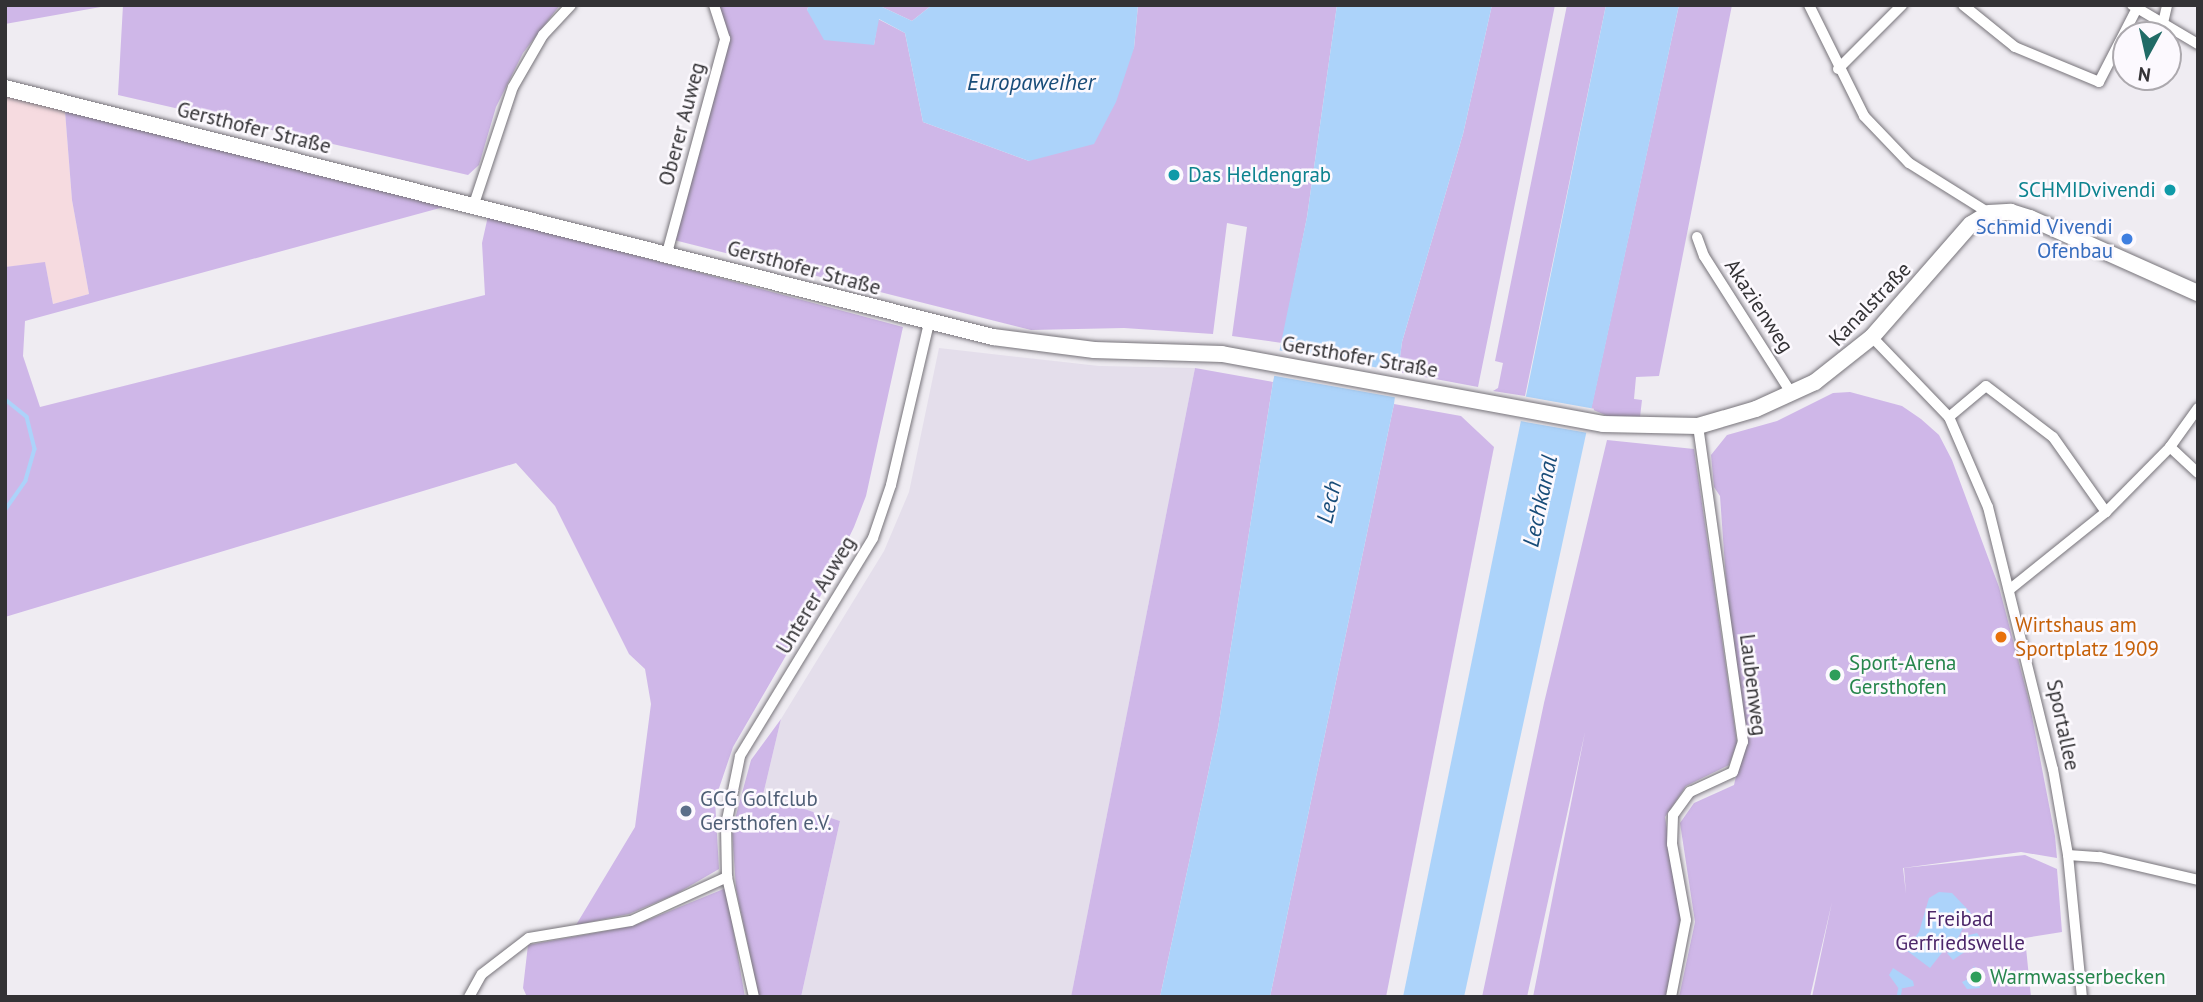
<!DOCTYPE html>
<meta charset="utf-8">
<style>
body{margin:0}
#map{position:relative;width:2203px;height:1002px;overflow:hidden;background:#efecf2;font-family:"PT Sans",sans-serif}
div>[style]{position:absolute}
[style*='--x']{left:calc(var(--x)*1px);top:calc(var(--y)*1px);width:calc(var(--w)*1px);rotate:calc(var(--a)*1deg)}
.built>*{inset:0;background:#e4deeb}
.industrial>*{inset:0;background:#f6dbe0}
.green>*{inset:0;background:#cfb7e8}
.water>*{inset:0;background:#acd3fa}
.pier>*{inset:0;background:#efecf2;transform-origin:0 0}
.stream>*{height:3.5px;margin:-1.75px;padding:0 1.75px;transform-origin:1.75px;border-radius:1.75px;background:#acd3fa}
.roads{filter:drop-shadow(0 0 2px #77747a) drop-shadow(0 0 2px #77747a)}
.minor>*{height:10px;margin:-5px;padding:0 5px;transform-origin:5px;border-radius:5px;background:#fff}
.secondary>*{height:16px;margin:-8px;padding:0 8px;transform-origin:8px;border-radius:8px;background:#fff}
.dots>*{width:19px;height:19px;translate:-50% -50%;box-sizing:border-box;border:4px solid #fcf9fe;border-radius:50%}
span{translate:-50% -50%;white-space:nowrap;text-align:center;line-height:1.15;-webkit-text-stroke:5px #fcf9fe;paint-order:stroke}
.street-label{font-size:21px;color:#333235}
.culture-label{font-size:21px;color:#0d838f}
.left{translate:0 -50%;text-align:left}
.right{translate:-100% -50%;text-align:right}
.shop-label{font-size:21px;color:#366cbe}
.food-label{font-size:21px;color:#c56008}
.leisure-label{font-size:21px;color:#27864d}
.service-label{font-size:21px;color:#4e5e75}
.park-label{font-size:21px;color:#4c266a}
.water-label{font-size:23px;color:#184c79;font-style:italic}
.frame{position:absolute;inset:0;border:7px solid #333235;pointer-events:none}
.north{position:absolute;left:2112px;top:21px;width:70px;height:70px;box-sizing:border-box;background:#fcf9fe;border:2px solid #aca9ae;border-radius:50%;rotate:188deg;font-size:19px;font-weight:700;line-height:28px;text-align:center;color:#333235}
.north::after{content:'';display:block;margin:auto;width:24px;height:32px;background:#206b66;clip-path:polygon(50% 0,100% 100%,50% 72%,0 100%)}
</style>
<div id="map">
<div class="built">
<i style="clip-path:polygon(939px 348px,1099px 366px,1195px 368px,1071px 997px,801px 997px,840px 821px,763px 795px,781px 719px,884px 551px,909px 492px)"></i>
</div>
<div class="industrial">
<i style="clip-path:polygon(5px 96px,65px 111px,72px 200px,89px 294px,53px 304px,45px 263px,5px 267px)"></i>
</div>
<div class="green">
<i style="clip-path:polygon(5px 5px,112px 5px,5px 24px)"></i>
<i style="clip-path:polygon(123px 5px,560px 5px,523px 53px,496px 107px,479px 165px,468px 175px,118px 95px)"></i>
<i style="clip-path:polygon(717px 5px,809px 5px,807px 10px,874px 45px,878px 19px,905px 33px,923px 122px,1029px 161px,1134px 48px,1138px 5px,1337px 5px,1307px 217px,1282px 343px,1232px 336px,1247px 227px,1227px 223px,1213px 334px,1124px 328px,1031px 330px,674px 240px,727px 40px)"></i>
<i style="clip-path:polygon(878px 5px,932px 5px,912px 21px)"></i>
<i style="clip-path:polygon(1492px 5px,1555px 5px,1478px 387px,1398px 372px,1402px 342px,1463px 134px)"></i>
<i style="clip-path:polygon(1567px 5px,1606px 5px,1525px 396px,1493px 391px,1498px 388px,1503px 363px,1495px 361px)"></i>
<i style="clip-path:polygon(1679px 5px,1732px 5px,1659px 376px,1636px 377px,1634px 399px,1642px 400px,1640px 417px,1610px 417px,1591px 409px)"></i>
<i style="clip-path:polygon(65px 111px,451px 205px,25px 321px,23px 356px,40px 407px,485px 295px,482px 243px,488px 216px,903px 327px,866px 496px,854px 527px,821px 595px,733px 747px,715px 800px,719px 869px,676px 894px,629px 914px,576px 925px,635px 827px,651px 704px,645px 669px,629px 654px,555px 506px,516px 463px,5px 617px,5px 267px,45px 262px,53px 304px,89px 294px,72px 200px)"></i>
<i style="clip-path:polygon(1195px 368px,1273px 382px,1218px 728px,1160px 997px,1071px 997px)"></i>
<i style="clip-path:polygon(1850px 392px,1902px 406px,1921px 419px,1939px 435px,1952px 460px,1999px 587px,2029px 701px,2055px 836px,2057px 858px,2021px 852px,1903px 868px,1906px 894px,1904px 868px,2025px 855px,2057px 869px,2062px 932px,2025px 938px,2031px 997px,1812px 997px,1832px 902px,1810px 997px,1679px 997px,1695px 922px,1680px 823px,1694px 803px,1734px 785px,1744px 743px,1731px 651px,1720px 496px,1714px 487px,1711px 455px,1727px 435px,1777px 421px,1833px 393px)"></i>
<i style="clip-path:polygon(1394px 404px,1461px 416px,1494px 447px,1386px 997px,1270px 997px)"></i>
<i style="clip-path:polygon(1607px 440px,1694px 449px,1737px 743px,1729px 765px,1686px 786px,1665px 817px,1681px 917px,1666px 997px,1533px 997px,1585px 732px,1527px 997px,1482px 997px,1544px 703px)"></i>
<i style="clip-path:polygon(781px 719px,763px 795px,840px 821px,801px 997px,759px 997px,736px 889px,732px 830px,751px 760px)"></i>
<i style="clip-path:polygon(726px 888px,745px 997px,527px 997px,523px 988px,528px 945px,633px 926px)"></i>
</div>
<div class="water">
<i style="clip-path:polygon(809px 5px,878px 5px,912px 21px,932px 5px,1138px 5px,1134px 48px,1116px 102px,1094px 144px,1029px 161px,923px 122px,905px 33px,879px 19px,874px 45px,824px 40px,807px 10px)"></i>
<i style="clip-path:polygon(1337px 5px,1492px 5px,1463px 134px,1402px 342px,1394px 404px,1270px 997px,1160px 997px,1218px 728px,1273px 382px,1307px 217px)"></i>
<i style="clip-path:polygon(1606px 5px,1679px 5px,1464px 997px,1403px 997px)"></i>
<i style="clip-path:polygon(1939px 892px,1952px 893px,1971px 913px,1958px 938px,1977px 933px,1982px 940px,1953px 960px,1947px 953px,1955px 949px,1952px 940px,1930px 968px,1906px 950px,1919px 932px,1929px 898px)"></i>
<i style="clip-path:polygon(1973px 966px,1985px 974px,1978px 981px,1980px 988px,1967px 989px,1962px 982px,1976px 975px)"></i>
<i style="clip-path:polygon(1893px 968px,1913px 981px,1914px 986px,1899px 989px,1889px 975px)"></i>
</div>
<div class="pier">
<i style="left:1277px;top:350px;width:127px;height:26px;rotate:10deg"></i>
<i style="left:1522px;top:396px;width:73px;height:25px;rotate:10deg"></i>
</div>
<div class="stream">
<i style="--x:5;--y:399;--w:28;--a:39"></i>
<i style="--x:27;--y:417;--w:33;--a:76"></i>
<i style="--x:35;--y:449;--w:33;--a:106"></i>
<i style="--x:26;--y:481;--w:37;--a:125"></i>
<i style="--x:1899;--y:995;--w:5;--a:-79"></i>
</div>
<div class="roads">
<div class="minor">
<i style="--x:1809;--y:5;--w:124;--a:63.6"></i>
<i style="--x:1864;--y:116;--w:65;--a:46.2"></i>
<i style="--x:1909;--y:163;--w:94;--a:32"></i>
<i style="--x:1963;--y:5;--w:67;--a:38.9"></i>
<i style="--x:2015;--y:47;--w:91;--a:22.6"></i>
<i style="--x:2099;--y:82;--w:83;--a:-62.8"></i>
<i style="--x:2132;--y:5;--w:77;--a:30.6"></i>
<i style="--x:2163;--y:23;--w:18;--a:-77"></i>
<i style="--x:1838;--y:69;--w:91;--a:-45"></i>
<i style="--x:474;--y:204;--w:123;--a:-71.6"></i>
<i style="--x:513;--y:87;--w:60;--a:-60"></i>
<i style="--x:543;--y:35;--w:41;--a:-47"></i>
<i style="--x:1697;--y:237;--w:20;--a:70"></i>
<i style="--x:1704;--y:256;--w:164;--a:57.5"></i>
<i style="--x:667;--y:253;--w:222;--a:-74.8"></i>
<i style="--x:725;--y:39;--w:36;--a:-108"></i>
<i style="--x:1872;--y:337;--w:111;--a:46.1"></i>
<i style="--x:1949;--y:417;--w:98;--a:66.6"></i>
<i style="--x:1988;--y:507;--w:270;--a:76.1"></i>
<i style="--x:2053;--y:769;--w:87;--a:80.1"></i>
<i style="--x:2068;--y:855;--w:143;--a:84.4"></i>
<i style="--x:2198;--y:408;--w:48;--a:125.7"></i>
<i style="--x:2170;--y:447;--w:38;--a:43"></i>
<i style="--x:1949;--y:417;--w:48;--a:-40"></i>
<i style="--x:1986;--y:386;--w:84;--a:37.3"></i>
<i style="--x:2053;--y:437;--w:92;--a:54.8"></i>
<i style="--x:2009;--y:590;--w:124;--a:-38.8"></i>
<i style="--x:2106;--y:512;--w:91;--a:-45.4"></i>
<i style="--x:2068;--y:855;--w:32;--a:4"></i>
<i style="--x:2100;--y:857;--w:101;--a:13.2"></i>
<i style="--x:469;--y:997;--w:26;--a:-61"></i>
<i style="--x:482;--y:974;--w:59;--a:-37.5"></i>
<i style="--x:529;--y:938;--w:103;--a:-9.5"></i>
<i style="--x:631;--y:921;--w:106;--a:-24.6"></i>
<i style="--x:754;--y:997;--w:123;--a:-102.7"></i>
<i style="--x:727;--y:877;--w:52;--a:-91.1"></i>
<i style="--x:726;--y:825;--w:70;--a:-78.5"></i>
<i style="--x:740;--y:756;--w:255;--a:-58.6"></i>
<i style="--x:873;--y:538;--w:56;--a:-71.2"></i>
<i style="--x:891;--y:485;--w:166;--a:-76.8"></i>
<i style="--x:1671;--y:997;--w:78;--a:-79"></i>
<i style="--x:1686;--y:920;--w:77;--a:-100.4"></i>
<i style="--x:1672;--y:844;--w:29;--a:-88"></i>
<i style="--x:1673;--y:815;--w:29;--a:-54"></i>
<i style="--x:1690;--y:792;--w:47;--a:-24.9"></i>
<i style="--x:1733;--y:772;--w:32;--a:-72"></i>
<i style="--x:1743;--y:742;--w:319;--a:-98.1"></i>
</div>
<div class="secondary">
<i style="--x:5;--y:88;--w:1019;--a:14.15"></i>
<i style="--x:993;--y:337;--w:102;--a:7.3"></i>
<i style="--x:1094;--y:350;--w:128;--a:1.8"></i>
<i style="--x:1222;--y:354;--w:387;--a:10.4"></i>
<i style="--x:1603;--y:424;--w:95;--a:1.2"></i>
<i style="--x:1698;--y:426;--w:60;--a:-16.3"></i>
<i style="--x:1756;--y:409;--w:65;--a:-24.6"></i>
<i style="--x:1815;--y:382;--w:73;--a:-38.3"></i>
<i style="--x:1872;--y:337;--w:150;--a:-48.8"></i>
<i style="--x:1971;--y:224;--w:21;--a:-31"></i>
<i style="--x:1989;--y:213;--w:22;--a:-3"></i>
<i style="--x:2011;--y:212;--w:20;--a:18"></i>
<i style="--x:2030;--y:218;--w:184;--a:24.1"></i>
</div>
</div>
<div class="dots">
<i style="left:1174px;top:175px;background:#0f9aa8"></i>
<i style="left:2170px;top:190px;background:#0f9aa8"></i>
<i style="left:2127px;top:239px;background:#3f7fe0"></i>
<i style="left:2001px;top:637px;background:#e8710a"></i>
<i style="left:1835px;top:675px;background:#2e9e5b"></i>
<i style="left:686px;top:811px;background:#5c6f8a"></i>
<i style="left:1976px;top:977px;background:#2e9e5b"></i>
</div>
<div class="street-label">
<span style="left:682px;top:124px;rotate:-75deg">Oberer Auweg</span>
<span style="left:254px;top:128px;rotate:14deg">Gersthofer Straße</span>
<span style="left:804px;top:268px;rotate:15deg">Gersthofer Straße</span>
<span style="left:1870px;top:304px;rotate:-46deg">Kanalstraße</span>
<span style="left:1759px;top:306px;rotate:57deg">Akazienweg</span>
<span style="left:1360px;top:357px;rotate:10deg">Gersthofer Straße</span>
<span style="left:816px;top:595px;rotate:-59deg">Unterer Auweg</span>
<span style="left:1753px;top:685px;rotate:83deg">Laubenweg</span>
<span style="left:2063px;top:725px;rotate:78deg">Sportallee</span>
</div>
<div class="culture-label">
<span class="left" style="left:1188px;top:175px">Das Heldengrab</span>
<span class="right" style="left:2156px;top:190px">SCHMIDvivendi</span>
</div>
<div class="shop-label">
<span class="right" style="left:2113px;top:239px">Schmid Vivendi<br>Ofenbau</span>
</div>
<div class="food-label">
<span class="left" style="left:2015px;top:637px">Wirtshaus am<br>Sportplatz 1909</span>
</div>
<div class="leisure-label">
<span class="left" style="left:1849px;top:675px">Sport-Arena<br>Gersthofen</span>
<span class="left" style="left:1990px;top:977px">Warmwasserbecken</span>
</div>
<div class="service-label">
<span class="left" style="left:700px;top:811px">GCG Golfclub<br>Gersthofen e.V.</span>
</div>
<div class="park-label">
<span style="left:1960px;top:931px">Freibad<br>Gerfriedswelle</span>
</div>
<div class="water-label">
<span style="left:1031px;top:82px">Europaweiher</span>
<span style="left:1540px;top:501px;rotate:-78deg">Lechkanal</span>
<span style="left:1329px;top:502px;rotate:-77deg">Lech</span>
</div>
<div class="frame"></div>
<div class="north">N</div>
</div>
